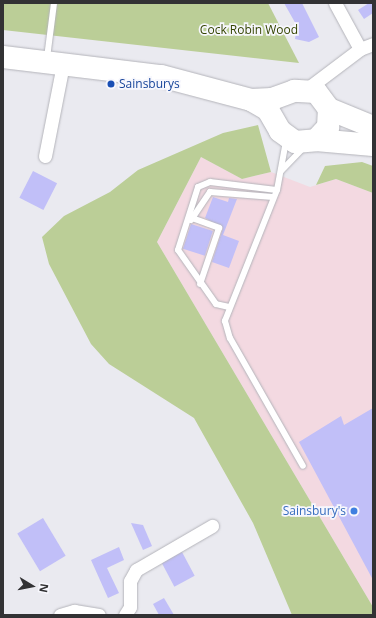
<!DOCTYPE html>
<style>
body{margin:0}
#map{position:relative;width:376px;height:618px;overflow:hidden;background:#eaeaf0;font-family:"Open Sans",sans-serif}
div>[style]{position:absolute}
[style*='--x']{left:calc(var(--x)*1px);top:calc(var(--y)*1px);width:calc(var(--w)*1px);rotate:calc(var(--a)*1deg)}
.commercial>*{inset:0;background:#f3d9e1}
.green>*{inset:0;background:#bbce97}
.building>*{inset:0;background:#c1bff8;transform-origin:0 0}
.roads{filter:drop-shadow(0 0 1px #b4b4ba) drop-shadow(0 0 1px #b4b4ba)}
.lane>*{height:6px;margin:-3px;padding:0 3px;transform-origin:3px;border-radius:3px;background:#fff}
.street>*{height:13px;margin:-6.5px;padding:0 6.5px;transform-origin:6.5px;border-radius:6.5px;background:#fff}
.highway>*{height:22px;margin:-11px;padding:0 11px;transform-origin:11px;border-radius:11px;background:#fff}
.dots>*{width:11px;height:11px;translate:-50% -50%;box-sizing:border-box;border:2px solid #f7f7fd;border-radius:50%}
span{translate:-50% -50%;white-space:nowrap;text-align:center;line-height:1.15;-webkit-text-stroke:3.5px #f7f7fd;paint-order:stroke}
.park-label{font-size:12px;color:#354502}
.transit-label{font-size:12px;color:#164399}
.left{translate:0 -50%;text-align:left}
.shop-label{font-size:12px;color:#366cbe}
.right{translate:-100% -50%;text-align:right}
.frame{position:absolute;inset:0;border:4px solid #323234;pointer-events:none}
.north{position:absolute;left:12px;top:566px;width:40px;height:40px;-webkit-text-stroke:3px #f7f7fd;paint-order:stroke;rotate:100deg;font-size:11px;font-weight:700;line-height:16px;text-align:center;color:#323234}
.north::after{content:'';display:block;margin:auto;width:14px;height:18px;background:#323234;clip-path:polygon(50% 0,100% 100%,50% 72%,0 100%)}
</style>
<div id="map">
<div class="commercial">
<i style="clip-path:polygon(201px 157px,242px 179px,271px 172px,310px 187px,336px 179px,373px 193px,373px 607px,157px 242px)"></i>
</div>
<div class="green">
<i style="clip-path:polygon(3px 3px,268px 3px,299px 63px,3px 30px)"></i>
<i style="clip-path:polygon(258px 125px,271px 172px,242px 179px,201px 157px,157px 242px,373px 607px,373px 615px,292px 615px,253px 523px,194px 418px,109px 364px,91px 344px,49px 264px,42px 237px,64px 216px,110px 192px,138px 170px,223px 133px)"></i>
<i style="clip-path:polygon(362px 162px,373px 166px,373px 193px,336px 179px,316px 185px,325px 166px)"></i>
</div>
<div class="building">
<i style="clip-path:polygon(284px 3px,302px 3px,319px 37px,309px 42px,295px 39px,297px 26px)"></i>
<i style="clip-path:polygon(369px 3px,373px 3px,373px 13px,364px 19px,358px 10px)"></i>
<i style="left:33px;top:171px;width:27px;height:30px;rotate:27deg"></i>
<i style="clip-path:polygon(213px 197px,228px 202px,229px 198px,237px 199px,223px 235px,239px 241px,229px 268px,212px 262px,223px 228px,205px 218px)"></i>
<i style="left:191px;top:224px;width:23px;height:26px;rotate:18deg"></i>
<i style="clip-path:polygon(373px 408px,373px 580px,299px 442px,341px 416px,344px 425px)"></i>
<i style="left:43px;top:518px;width:44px;height:30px;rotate:59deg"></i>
<i style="clip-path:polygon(131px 523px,143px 525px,152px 546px,143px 550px)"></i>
<i style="clip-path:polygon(119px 547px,124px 560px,107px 568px,119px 593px,108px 598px,91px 560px)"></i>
<i style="left:182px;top:552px;width:27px;height:23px;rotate:62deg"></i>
<i style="clip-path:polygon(164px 598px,174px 615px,159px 615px,153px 604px)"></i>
</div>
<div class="roads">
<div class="lane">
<i style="--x:47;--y:58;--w:55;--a:-82.7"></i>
<i style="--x:286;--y:141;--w:50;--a:100.4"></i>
<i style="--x:277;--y:190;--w:141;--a:111.7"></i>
<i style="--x:225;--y:321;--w:18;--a:74"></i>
<i style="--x:230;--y:338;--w:147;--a:60.3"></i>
<i style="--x:281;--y:171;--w:33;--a:-46"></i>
<i style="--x:192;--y:218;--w:29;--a:20"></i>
<i style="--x:219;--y:228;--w:59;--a:108.7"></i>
<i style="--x:191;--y:220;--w:34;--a:-56"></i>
<i style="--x:210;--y:192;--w:63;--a:4.5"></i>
<i style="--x:229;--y:307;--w:13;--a:-167"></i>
<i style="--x:216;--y:304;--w:66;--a:-125.1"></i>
<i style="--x:178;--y:250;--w:66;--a:-72.4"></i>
<i style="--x:198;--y:187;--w:13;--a:-23"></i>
<i style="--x:210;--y:182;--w:67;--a:6.8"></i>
</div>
<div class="street">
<i style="--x:335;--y:3;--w:52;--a:61.5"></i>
<i style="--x:307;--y:89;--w:66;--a:-37"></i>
<i style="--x:360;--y:49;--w:14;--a:-21"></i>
<i style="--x:45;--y:156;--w:94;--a:-78.9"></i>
<i style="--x:60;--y:615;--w:15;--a:-16"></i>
<i style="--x:74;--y:611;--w:25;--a:9"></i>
<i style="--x:125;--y:615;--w:9;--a:-58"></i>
<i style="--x:130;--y:607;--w:26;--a:-90"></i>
<i style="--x:130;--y:581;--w:13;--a:-61"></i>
<i style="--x:136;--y:570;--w:88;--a:-30.1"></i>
</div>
<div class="highway">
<i style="--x:3;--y:57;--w:159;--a:6.9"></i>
<i style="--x:161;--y:76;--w:93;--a:14.9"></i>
<i style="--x:251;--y:100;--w:20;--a:30"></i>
<i style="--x:268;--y:110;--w:24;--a:60"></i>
<i style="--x:280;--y:131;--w:19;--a:36"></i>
<i style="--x:295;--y:142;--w:21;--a:-5"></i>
<i style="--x:316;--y:140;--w:18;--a:-47"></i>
<i style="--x:328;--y:127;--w:18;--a:-87"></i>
<i style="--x:329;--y:109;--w:21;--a:-127"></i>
<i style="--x:316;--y:92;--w:22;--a:-177"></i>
<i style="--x:294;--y:91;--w:23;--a:160"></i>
<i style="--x:272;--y:99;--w:21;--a:177"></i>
<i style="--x:329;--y:109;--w:48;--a:22.2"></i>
<i style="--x:316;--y:140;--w:57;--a:5"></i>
</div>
</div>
<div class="dots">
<i style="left:111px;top:84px;background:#1a4fb4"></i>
<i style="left:354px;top:511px;background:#3f7fe0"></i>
</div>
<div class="park-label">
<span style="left:249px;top:30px">Cock Robin Wood</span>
</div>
<div class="transit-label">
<span class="left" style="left:119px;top:84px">Sainsburys</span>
</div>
<div class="shop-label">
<span class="right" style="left:346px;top:511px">Sainsbury's</span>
</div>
<div class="frame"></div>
<div class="north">N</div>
</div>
